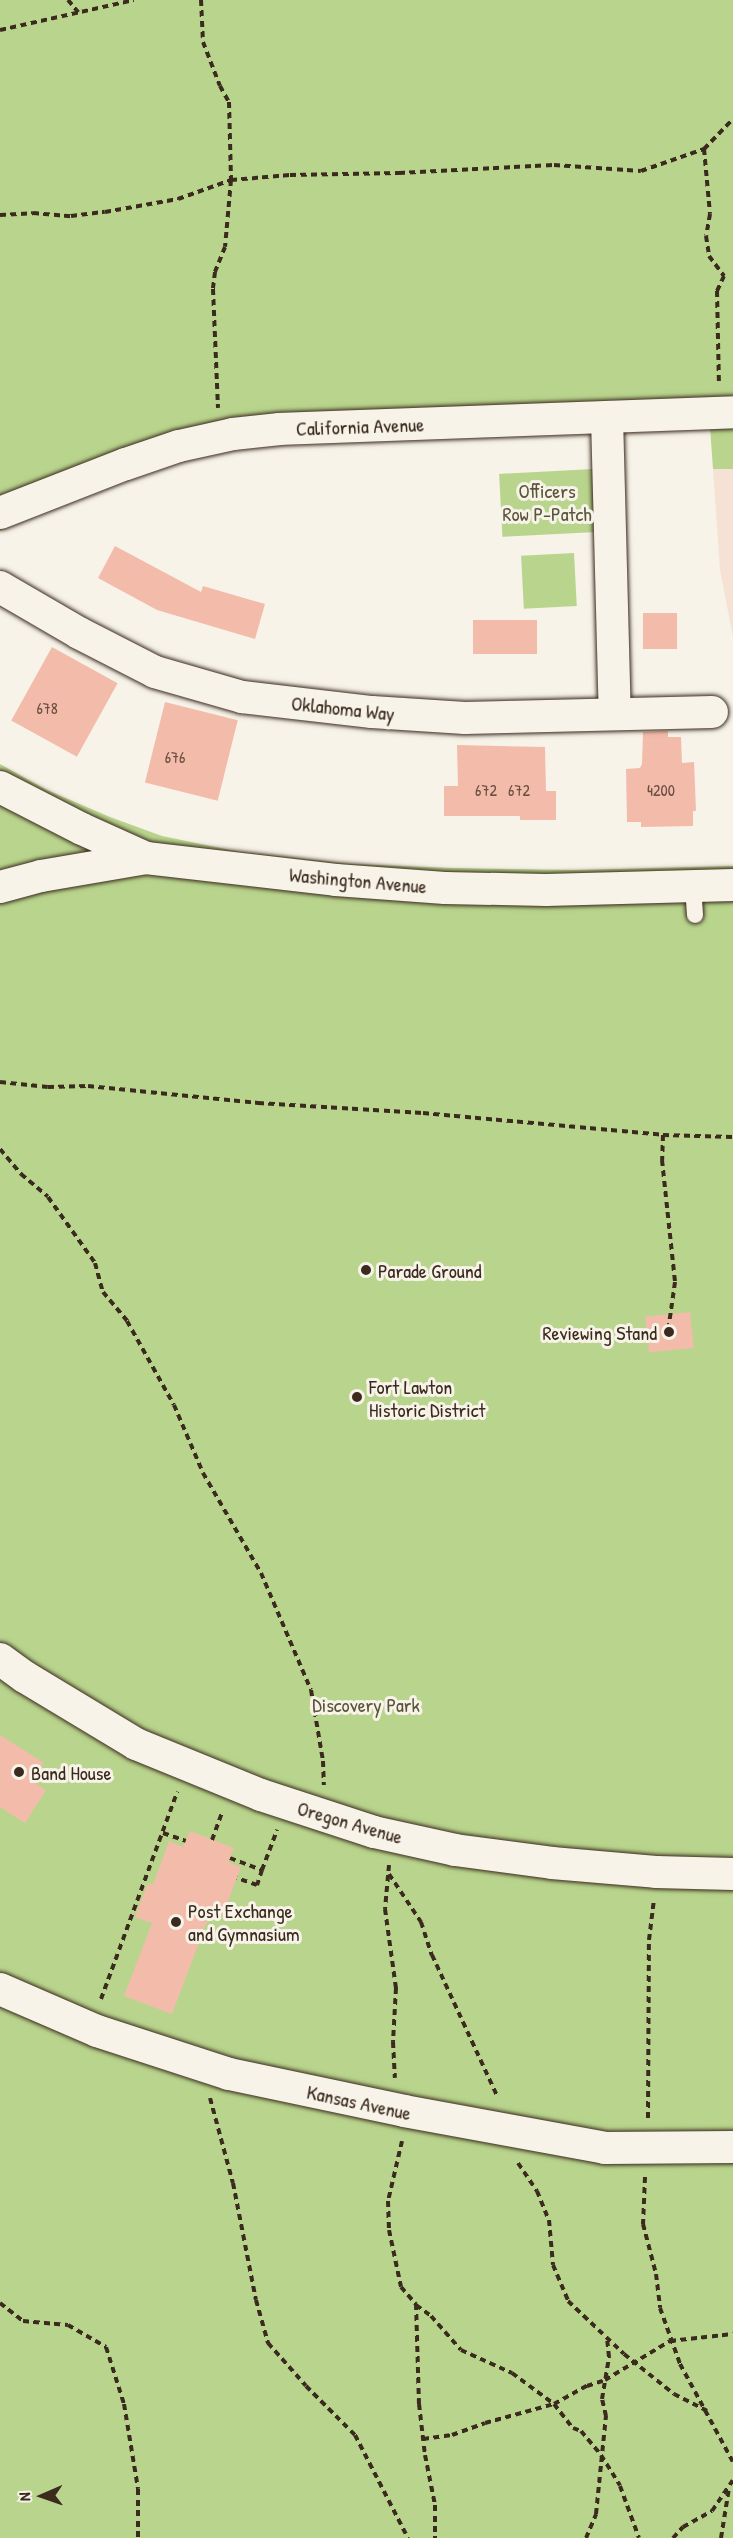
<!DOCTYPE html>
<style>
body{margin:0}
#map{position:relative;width:733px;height:2538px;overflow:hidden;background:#f7f3e8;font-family:"Patrick Hand",sans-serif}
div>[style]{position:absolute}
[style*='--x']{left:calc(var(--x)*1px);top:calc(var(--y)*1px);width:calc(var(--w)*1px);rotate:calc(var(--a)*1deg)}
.built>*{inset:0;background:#f6e2d5}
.green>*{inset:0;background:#b9d58d;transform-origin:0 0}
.building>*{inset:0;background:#f3bbaa;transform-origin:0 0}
.path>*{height:4px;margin-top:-2px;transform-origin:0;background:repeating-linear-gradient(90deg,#3b2a1e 0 6px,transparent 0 10.5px)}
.roads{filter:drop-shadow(0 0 2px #3b2a1e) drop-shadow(0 0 2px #3b2a1e)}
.lane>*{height:16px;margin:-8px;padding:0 8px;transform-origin:8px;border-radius:8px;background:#f7f3e8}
.street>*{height:32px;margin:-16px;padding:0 16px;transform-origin:16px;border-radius:16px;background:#f7f3e8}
.dots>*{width:16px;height:16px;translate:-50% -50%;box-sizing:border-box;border:3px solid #f7f3e8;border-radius:50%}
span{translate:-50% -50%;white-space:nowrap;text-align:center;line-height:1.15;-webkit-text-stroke:6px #f7f3e8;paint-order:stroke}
.number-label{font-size:16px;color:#694e41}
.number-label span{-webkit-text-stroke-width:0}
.street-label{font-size:20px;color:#3b2a1e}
.park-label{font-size:20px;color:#5a553a}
.poi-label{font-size:20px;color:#3b2a1e}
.left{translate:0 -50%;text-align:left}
.right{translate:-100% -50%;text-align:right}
.north{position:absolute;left:12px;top:2466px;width:60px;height:60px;-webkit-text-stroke:4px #f7f3e8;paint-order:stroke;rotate:268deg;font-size:16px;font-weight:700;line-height:24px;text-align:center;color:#3b2a1e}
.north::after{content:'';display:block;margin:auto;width:21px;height:27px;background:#3b2a1e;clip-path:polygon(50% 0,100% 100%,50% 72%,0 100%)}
</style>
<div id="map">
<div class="built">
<i style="clip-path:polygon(713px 469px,733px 469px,733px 637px,720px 570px)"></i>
</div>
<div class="green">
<i style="clip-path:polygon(0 0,733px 0,733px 469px,713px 469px,710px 427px,261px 442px,212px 451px,100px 489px,0 531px)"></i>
<i style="left:593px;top:469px;width:63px;height:94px;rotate:87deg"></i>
<i style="left:574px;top:553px;width:53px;height:53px;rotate:87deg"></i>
<i style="clip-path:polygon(0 764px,47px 790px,110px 817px,162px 836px,240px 852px,350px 864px,454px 868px,575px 870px,733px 866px,733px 2538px,0 2538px)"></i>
</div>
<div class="building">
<i style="clip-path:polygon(115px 546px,201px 592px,203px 586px,265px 604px,255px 639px,157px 610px,98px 578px)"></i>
<i style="left:643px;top:613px;width:34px;height:36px"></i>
<i style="left:473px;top:620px;width:64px;height:34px"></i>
<i style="left:52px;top:647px;width:75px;height:84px;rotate:29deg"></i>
<i style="left:165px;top:702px;width:75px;height:83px;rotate:14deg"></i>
<i style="clip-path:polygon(668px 731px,668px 737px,681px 737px,682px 763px,694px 762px,696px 811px,693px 811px,693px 826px,641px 827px,641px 822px,627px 822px,626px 769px,640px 768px,642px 764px,643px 732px)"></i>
<i style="clip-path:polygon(457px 745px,545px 747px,546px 791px,556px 791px,556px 820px,520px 820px,520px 816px,444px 816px,444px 786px,458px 786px)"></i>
<i style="left:690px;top:1312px;width:36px;height:45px;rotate:84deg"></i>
<i style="clip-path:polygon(0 1735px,44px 1763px,32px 1781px,46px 1790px,25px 1823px,0 1807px)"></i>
<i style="clip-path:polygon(190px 1831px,234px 1848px,228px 1862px,241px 1867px,223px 1915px,211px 1911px,172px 2014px,124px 1996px,152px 1923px,135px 1917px,148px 1883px,153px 1885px,169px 1841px,183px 1847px)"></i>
</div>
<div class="path">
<i style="--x:68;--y:0;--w:16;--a:50"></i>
<i style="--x:201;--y:0;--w:42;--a:87.3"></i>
<i style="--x:203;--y:42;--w:47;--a:68.9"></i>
<i style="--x:220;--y:86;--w:18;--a:61"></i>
<i style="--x:229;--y:102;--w:78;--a:88.5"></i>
<i style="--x:231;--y:180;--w:67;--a:95.1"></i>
<i style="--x:225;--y:247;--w:27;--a:112"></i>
<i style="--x:215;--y:272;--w:17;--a:97"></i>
<i style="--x:213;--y:289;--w:119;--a:87.6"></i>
<i style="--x:0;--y:30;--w:137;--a:-12.6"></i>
<i style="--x:704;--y:149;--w:65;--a:84.7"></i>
<i style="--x:710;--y:214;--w:22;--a:100"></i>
<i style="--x:706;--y:236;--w:20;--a:81"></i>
<i style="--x:709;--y:256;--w:25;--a:53"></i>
<i style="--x:724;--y:276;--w:17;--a:115"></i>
<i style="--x:717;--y:291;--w:92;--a:88.8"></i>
<i style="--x:0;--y:215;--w:33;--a:-3"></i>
<i style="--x:33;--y:213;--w:38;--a:5"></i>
<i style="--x:71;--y:216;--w:34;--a:-7"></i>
<i style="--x:105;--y:212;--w:74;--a:-10.1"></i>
<i style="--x:178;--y:199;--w:56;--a:-19.7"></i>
<i style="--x:231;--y:180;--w:59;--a:-4.8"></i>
<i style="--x:290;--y:175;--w:109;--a:-1.1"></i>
<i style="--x:399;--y:173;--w:155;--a:-3"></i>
<i style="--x:554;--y:165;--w:87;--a:3.9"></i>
<i style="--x:641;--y:171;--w:67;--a:-19.2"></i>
<i style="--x:704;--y:149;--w:42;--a:-46"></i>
<i style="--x:0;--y:1082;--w:48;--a:5.9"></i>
<i style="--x:48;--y:1087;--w:40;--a:-1.4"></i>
<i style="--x:88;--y:1086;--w:171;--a:5.7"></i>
<i style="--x:258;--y:1103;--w:165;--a:3.5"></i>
<i style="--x:423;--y:1113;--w:241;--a:5.2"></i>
<i style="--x:663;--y:1135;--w:70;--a:1.6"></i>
<i style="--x:663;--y:1135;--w:25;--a:92"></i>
<i style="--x:662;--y:1160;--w:123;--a:83.9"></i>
<i style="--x:675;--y:1282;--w:49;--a:98.1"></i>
<i style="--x:0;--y:1149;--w:33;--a:50"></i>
<i style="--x:21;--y:1174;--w:35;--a:40"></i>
<i style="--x:48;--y:1197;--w:81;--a:54.5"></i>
<i style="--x:95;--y:1263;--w:30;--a:75"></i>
<i style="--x:103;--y:1292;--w:38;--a:50"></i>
<i style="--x:127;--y:1321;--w:96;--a:60.8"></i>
<i style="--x:174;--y:1405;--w:74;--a:66.9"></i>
<i style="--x:203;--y:1473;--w:116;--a:59.9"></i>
<i style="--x:261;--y:1573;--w:127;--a:66.9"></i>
<i style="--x:311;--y:1690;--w:72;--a:80.4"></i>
<i style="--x:323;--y:1761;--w:24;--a:88"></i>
<i style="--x:163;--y:1833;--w:24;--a:19"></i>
<i style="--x:212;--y:1840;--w:30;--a:-70"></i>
<i style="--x:230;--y:1858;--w:34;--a:21"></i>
<i style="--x:262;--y:1870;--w:16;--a:108"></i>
<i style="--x:257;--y:1885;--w:21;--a:-161"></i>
<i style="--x:389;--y:1865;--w:44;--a:95.2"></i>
<i style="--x:385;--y:1909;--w:80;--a:82.1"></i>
<i style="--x:396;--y:1988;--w:54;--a:93.2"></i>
<i style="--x:393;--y:2042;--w:36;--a:87"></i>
<i style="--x:262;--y:1870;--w:43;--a:-69.4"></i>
<i style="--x:389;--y:1874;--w:58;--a:56.3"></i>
<i style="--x:421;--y:1922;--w:35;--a:72"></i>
<i style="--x:432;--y:1955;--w:157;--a:65.2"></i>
<i style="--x:101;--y:1999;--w:221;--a:-69.8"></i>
<i style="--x:210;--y:2098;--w:88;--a:74.9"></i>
<i style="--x:233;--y:2183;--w:119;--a:78.9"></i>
<i style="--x:256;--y:2300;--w:45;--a:74.4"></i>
<i style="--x:268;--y:2343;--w:57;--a:48.5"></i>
<i style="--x:306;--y:2386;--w:69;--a:45"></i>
<i style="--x:355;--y:2435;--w:116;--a:62.8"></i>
<i style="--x:648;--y:2118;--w:178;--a:-89.7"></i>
<i style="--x:649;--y:1940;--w:39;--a:-83"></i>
<i style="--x:402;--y:2141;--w:62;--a:103.1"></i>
<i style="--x:388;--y:2201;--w:29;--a:88"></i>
<i style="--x:389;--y:2230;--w:58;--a:78.1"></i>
<i style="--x:401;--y:2287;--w:23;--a:49"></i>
<i style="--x:416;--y:2304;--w:100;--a:88.3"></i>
<i style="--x:419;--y:2404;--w:51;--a:83.3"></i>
<i style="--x:425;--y:2455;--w:51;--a:78.7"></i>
<i style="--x:435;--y:2505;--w:33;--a:90"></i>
<i style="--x:518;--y:2163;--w:34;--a:56"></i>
<i style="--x:537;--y:2191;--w:31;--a:68"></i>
<i style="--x:549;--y:2220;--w:45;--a:84.9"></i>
<i style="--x:553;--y:2265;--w:39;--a:67"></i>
<i style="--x:568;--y:2301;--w:77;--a:43.4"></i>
<i style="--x:624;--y:2354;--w:64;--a:38.7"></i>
<i style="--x:674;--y:2394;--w:37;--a:27"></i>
<i style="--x:645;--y:2177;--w:47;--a:92.4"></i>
<i style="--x:643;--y:2224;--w:52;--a:75.4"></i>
<i style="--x:656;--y:2274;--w:34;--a:83"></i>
<i style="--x:660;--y:2308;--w:59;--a:70.3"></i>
<i style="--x:680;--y:2364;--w:111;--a:61.6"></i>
<i style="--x:0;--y:2303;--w:29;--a:38"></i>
<i style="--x:23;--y:2321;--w:45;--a:5.1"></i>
<i style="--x:68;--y:2325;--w:44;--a:30.1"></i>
<i style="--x:106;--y:2347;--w:60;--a:72.5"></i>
<i style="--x:124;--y:2404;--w:86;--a:80.6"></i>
<i style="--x:138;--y:2489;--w:49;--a:90"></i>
<i style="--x:416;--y:2305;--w:19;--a:36"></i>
<i style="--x:431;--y:2316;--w:45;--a:48.6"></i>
<i style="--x:461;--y:2350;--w:56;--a:24.3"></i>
<i style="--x:512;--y:2373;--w:52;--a:36.4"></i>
<i style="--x:554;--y:2404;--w:31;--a:52"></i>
<i style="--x:573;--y:2428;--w:9;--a:21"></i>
<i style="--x:581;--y:2431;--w:31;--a:50"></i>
<i style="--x:601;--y:2455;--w:36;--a:58"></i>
<i style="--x:620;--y:2486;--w:55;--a:69.9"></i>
<i style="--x:423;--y:2439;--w:29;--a:-8"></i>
<i style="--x:452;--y:2435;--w:35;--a:-20"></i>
<i style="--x:485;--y:2423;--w:72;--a:-15.4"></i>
<i style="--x:554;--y:2404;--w:38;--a:-29"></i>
<i style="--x:587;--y:2386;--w:19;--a:-18"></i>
<i style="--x:605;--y:2380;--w:76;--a:-31"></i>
<i style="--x:670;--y:2341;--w:63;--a:-6.3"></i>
<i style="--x:586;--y:2538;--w:26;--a:-67"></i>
<i style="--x:596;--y:2514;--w:99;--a:-84.2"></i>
<i style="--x:606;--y:2416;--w:17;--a:-103"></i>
<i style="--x:602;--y:2399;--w:43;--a:-80.5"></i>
<i style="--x:609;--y:2357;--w:19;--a:-96"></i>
<i style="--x:673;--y:2538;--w:15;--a:-48"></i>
<i style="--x:683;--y:2527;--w:33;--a:-29"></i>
<i style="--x:712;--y:2511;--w:37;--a:-56"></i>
<i style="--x:721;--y:2538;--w:51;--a:-80.9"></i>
</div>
<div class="roads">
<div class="lane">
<i style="--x:693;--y:886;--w:29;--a:86"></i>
</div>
<div class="street">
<i style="--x:607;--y:417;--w:296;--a:88.5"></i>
<i style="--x:0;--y:513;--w:135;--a:-21.3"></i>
<i style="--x:126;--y:464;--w:56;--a:-18.8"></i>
<i style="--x:179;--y:446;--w:55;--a:-12.5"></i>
<i style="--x:233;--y:434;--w:47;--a:-6.1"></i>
<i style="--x:280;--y:429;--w:453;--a:-2.1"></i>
<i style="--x:0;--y:587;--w:91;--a:30.2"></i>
<i style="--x:79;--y:633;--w:85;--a:27.2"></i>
<i style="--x:155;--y:672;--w:91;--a:16"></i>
<i style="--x:242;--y:697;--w:131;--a:6.6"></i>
<i style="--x:372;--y:712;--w:93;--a:3.7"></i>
<i style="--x:465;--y:718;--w:247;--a:-1.4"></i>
<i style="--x:0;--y:787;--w:92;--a:27.1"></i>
<i style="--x:82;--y:829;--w:70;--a:24.4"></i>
<i style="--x:146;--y:858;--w:191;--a:6.6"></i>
<i style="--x:336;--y:880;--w:109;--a:4.2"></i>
<i style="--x:445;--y:888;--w:101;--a:1.1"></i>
<i style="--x:546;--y:890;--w:187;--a:-1.5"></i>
<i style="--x:0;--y:887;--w:42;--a:-15"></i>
<i style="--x:41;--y:876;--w:107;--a:-9.7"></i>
<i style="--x:0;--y:1659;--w:31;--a:36"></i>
<i style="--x:25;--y:1677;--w:130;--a:31.1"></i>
<i style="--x:136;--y:1744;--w:135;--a:22.2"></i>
<i style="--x:261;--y:1795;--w:119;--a:18.1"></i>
<i style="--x:374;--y:1832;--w:83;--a:12.5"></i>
<i style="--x:455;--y:1850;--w:98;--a:7.6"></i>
<i style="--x:552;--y:1863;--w:104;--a:4.9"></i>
<i style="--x:656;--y:1872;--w:77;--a:1.5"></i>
<i style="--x:0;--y:1989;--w:106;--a:23.4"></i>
<i style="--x:97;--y:2031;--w:139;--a:18"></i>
<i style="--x:229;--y:2074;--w:179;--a:11.9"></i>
<i style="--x:404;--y:2111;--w:204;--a:10.4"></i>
<i style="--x:605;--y:2148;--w:128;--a:-0.4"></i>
</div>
</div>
<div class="dots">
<i style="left:366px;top:1270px;background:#3b2a1e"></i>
<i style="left:669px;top:1332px;background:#3b2a1e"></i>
<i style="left:357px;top:1397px;background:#3b2a1e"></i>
<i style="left:19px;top:1772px;background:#3b2a1e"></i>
<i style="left:176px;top:1922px;background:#3b2a1e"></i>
</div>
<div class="number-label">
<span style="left:47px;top:708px">678</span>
<span style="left:175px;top:757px">676</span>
<span style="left:486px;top:790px">672</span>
<span style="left:519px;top:790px">672</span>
<span style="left:661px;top:790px">4200</span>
</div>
<div class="street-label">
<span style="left:360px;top:426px;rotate:-2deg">California Avenue</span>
<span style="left:343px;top:708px;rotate:6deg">Oklahoma Way</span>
<span style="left:358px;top:880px;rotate:5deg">Washington Avenue</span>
<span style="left:350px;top:1822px;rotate:16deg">Oregon Avenue</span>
<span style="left:359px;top:2102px;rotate:12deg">Kansas Avenue</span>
</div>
<div class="park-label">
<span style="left:547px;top:502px">Officers<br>Row P-Patch</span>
<span style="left:366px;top:1704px">Discovery Park</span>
</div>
<div class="poi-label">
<span class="left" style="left:378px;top:1270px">Parade Ground</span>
<span class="right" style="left:657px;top:1332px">Reviewing Stand</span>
<span class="left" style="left:369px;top:1398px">Fort Lawton<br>Historic District</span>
<span class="left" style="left:31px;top:1772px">Band House</span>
<span class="left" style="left:188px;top:1922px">Post Exchange<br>and Gymnasium</span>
</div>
<div class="north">N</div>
</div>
